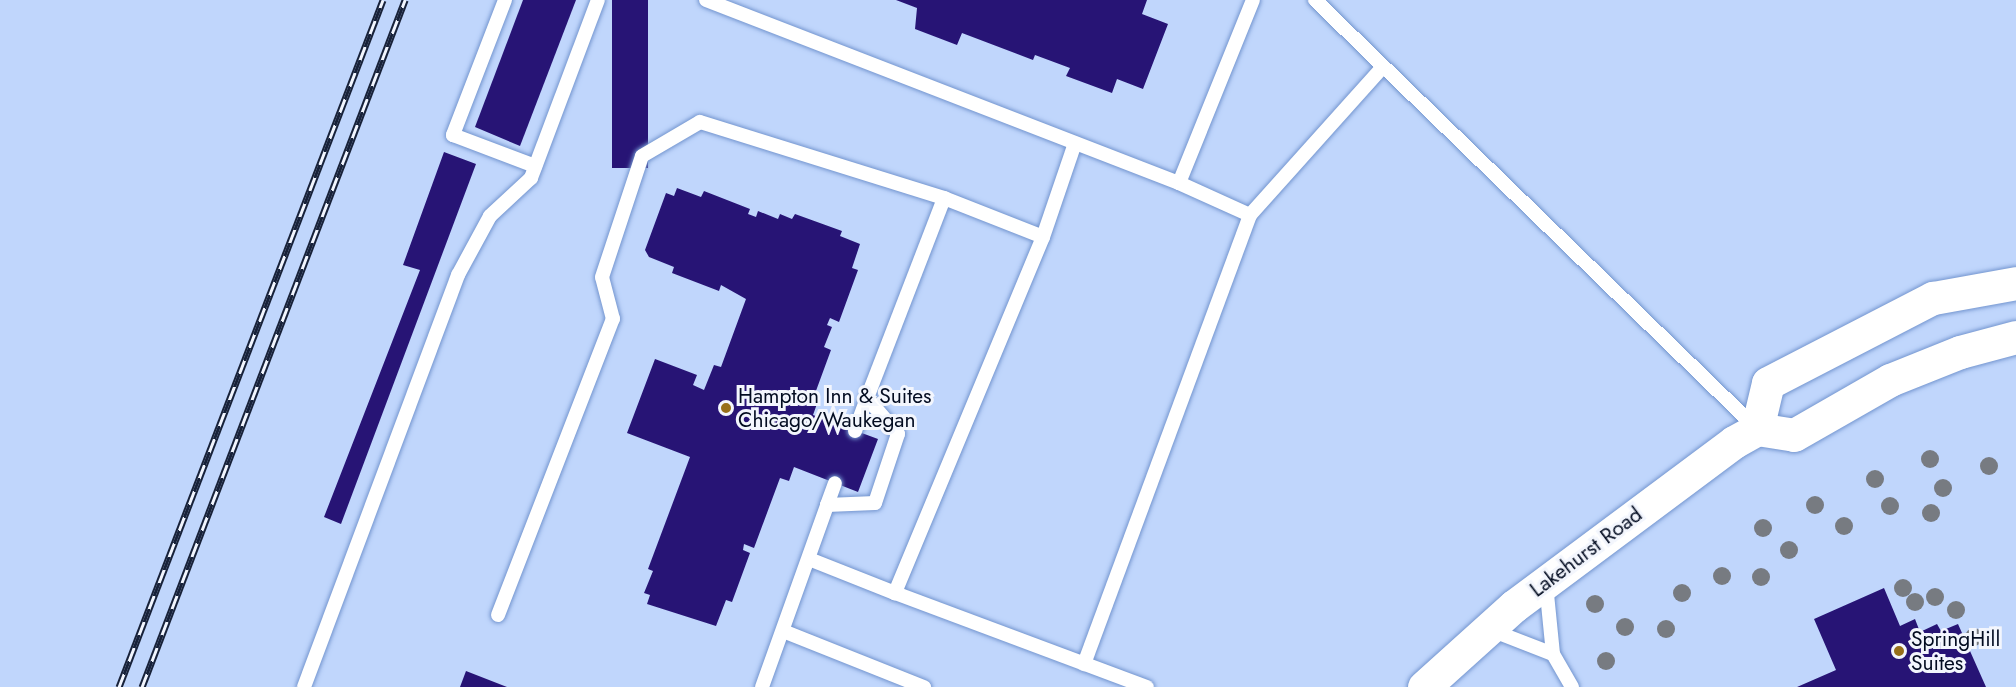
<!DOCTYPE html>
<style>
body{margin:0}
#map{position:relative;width:2016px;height:687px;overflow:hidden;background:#c0d6fc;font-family:Jost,sans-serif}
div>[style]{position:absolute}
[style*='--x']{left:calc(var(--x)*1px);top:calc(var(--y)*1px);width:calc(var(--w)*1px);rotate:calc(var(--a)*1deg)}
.building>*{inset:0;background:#271475;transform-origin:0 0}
.roads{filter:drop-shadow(0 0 2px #7395cf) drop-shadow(0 0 2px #7395cf)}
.service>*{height:14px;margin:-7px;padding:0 7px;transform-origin:7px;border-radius:7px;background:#fff}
.tertiary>*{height:33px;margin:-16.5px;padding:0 16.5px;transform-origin:16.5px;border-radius:16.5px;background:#fff}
.rail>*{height:7px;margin-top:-3.5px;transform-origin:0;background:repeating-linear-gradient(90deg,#f3f6fd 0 14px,#182239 0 28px);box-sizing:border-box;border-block:2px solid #182239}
.trees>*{width:18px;height:18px;margin:-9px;border-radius:50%;background:#777b81}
.dots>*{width:16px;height:16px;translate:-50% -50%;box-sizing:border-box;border:3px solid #f3f6fd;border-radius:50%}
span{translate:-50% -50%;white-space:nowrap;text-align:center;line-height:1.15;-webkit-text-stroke:6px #f3f6fd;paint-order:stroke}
.poi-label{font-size:21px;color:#020b20}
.left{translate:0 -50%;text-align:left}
.street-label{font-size:21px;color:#020b20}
</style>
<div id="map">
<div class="building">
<i style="clip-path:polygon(523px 0,576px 0,520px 146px,475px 127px)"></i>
<i style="left:612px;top:0;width:36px;height:168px"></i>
<i style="clip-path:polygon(896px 0,1147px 0,1142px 14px,1168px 24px,1143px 89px,1117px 79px,1112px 93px,1066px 76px,1070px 68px,1035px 55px,1033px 60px,962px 33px,957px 45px,915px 29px,917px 8px)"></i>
<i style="clip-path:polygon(444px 152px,476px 164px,341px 524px,324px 517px,420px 270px,403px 265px)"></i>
<i style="clip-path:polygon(677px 188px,701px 197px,704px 191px,750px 209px,748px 214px,756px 217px,758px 211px,778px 219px,780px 214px,792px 219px,795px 214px,842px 231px,840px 236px,860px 244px,852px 268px,858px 270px,839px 322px,830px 318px,827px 325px,832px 327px,824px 347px,831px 350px,813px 399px,818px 401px,813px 415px,878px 439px,858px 492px,794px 467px,789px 481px,780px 478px,754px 548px,744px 544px,743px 550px,750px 553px,732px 602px,726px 600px,716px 626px,647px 604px,650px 595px,644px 593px,653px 571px,648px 569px,690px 457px,627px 433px,655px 359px,697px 375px,693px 385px,704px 390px,714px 365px,721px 367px,746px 299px,721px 285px,719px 291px,672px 273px,674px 267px,649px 257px,645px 250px,666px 193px,674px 196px)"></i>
<i style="clip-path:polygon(1884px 588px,1900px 626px,1915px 619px,1920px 632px,1937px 624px,1941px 631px,1958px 624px,1986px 687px,1797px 687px,1836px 670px,1814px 619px)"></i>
<i style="clip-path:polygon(466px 671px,507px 687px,460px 687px)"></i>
</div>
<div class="roads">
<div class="service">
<i style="--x:505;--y:0;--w:145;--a:111.1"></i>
<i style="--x:453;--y:135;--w:88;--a:20.7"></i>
<i style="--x:706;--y:0;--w:507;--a:21.15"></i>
<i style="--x:1179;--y:183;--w:197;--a:-68"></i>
<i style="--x:1315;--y:0;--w:615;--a:44.14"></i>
<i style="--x:1179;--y:183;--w:78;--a:24.3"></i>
<i style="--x:1250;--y:215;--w:199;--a:-48.1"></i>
<i style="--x:1043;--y:237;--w:99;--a:-71.2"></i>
<i style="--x:855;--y:431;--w:35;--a:-70"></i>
<i style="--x:827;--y:505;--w:23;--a:-70"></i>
<i style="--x:809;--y:559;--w:92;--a:21.6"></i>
<i style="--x:498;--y:615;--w:318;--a:-68.8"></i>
<i style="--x:613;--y:319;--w:43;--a:-104.7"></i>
<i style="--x:602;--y:277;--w:127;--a:-71.7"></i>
<i style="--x:642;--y:156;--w:67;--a:-30.4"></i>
<i style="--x:700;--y:122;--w:256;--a:17.3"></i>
<i style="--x:1491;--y:630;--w:66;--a:21.2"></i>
<i style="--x:1553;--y:654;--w:70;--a:-95.7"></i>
<i style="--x:783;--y:631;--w:152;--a:21.7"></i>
<i style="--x:1553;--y:654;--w:38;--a:60"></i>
<i style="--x:1084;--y:664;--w:479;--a:-69.7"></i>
<i style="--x:304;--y:687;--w:440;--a:-69.5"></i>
<i style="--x:458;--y:275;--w:67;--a:-61.5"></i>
<i style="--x:490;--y:216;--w:56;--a:-42.8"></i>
<i style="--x:531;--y:178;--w:190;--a:-69.4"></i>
<i style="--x:762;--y:687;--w:193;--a:-70.3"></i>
<i style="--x:827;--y:505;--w:48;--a:-2.4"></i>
<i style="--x:875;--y:503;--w:73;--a:-71.6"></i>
<i style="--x:898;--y:434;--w:48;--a:-130.7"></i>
<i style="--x:867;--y:398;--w:214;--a:-68.9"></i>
<i style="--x:944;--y:198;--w:106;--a:21.5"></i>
<i style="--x:1043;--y:237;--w:386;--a:112.6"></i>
<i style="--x:895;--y:593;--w:269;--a:20.5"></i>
</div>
<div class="tertiary">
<i style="--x:1757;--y:429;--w:47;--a:-76.6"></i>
<i style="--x:1768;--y:383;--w:186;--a:-27.3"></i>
<i style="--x:1933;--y:298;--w:84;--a:-10.2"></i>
<i style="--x:1424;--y:687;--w:121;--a:-42"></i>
<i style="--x:1514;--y:606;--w:274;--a:-36.7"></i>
<i style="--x:1734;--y:442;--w:26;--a:-29"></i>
<i style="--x:1757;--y:429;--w:37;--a:9"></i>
<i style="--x:1794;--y:435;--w:111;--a:-29.8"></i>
<i style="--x:1890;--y:380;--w:75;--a:-21.8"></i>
<i style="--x:1960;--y:352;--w:58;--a:-15"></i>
</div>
</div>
<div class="rail">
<i style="--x:119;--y:687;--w:736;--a:-68.98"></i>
<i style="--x:142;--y:687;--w:736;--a:-69.05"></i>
</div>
<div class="trees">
<i style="left:1930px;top:459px"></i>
<i style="left:1989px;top:466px"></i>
<i style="left:1875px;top:479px"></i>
<i style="left:1943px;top:488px"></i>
<i style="left:1815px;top:505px"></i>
<i style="left:1890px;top:506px"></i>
<i style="left:1931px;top:513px"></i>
<i style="left:1844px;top:526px"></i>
<i style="left:1763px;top:528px"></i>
<i style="left:1789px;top:550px"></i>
<i style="left:1722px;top:576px"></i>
<i style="left:1761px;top:577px"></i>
<i style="left:1903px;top:588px"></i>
<i style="left:1682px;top:593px"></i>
<i style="left:1935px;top:597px"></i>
<i style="left:1915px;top:602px"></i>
<i style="left:1595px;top:604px"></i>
<i style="left:1956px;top:610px"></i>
<i style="left:1625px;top:627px"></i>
<i style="left:1666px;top:629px"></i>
<i style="left:1974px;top:637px"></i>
<i style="left:1606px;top:661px"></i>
</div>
<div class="dots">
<i style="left:726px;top:408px;background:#976f1a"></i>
<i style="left:1899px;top:651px;background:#976f1a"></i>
</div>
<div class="poi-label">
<span class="left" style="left:738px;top:408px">Hampton Inn &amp; Suites<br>Chicago/Waukegan</span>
<span class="left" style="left:1911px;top:651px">SpringHill<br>Suites</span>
</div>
<div class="street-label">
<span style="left:1586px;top:552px;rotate:-37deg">Lakehurst Road</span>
</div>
</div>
